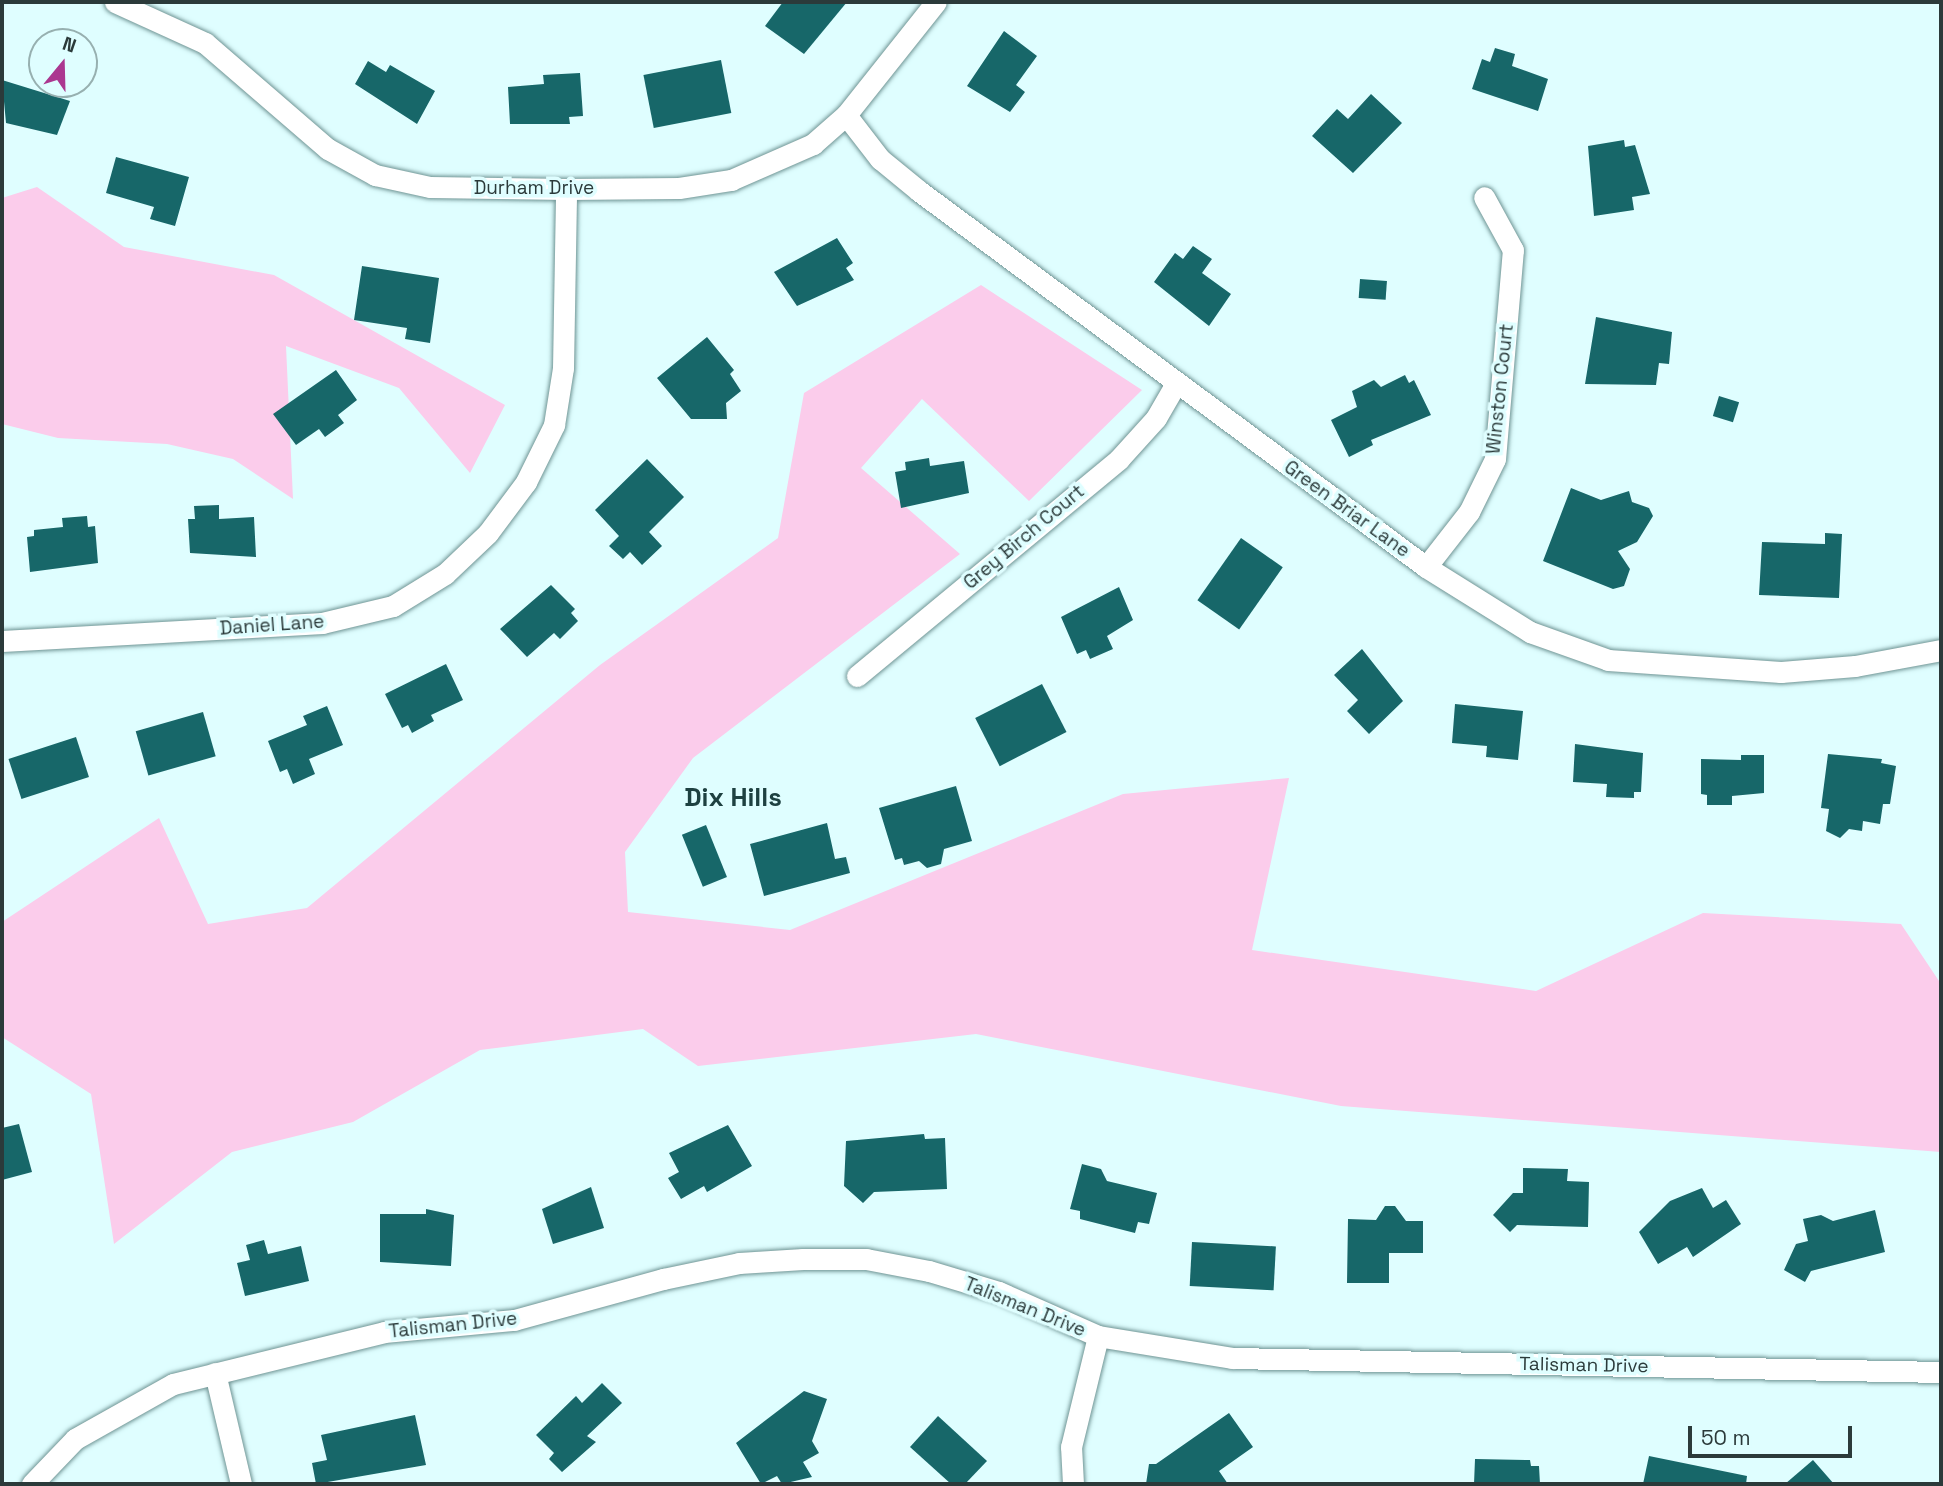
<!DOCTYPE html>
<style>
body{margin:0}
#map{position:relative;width:1943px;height:1486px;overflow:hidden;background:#dffeff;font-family:"Space Grotesk",sans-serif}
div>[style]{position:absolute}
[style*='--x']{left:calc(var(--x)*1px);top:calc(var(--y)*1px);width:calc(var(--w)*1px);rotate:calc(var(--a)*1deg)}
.green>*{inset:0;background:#fbcceb}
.building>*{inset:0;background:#176769;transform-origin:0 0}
.roads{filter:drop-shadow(0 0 2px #6f9494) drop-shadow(0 0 2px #6f9494)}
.street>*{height:21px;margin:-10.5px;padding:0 10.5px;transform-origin:10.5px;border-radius:10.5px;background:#fff}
span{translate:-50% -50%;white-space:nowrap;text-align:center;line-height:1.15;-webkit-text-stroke:7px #dffeff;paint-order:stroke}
.street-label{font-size:19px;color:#2b3a3a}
.district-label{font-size:26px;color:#1e4141;font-weight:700}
.frame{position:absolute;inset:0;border:4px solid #2b3a3a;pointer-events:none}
.north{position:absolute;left:28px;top:28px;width:70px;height:70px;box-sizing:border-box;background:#dffeff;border:2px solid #97b0b0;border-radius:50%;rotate:19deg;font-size:19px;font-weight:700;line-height:28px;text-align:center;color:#2b3a3a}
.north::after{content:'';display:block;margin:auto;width:24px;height:32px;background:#ab3790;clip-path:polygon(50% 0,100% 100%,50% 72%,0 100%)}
.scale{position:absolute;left:1688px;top:1426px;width:164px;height:32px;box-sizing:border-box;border:4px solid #2b3a3a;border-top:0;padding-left:9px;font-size:21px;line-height:24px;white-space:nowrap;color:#2b3a3a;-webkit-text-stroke:5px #dffeff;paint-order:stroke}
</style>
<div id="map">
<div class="green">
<i style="clip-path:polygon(37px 187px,124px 247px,274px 275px,505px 405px,470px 473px,399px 388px,286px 346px,293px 499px,233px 459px,167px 444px,58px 438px,2px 424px,2px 198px)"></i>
<i style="clip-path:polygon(981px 285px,1142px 390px,1029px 501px,922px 399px,861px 468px,960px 554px,693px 758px,625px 852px,628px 912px,790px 930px,1123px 794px,1289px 778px,1252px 950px,1536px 991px,1703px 913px,1901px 924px,1941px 984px,1941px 1152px,1341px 1106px,976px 1034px,698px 1066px,643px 1029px,480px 1050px,353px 1122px,232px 1152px,114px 1244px,91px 1094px,2px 1037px,2px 922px,159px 818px,208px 924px,307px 908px,600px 665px,778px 538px,804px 393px)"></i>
</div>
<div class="building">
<i style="clip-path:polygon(783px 2px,847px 2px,804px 54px,765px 26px)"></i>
<i style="clip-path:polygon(1004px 31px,1037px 56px,1016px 85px,1025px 92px,1010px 112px,967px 86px)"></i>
<i style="clip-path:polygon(1495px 48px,1515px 54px,1512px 66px,1548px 79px,1538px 111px,1472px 89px,1482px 59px,1490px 62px)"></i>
<i style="left:721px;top:60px;width:54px;height:79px;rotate:79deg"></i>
<i style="clip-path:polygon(368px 61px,386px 72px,390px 65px,435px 91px,417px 124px,355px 84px)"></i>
<i style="clip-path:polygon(580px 73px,583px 116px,569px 117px,570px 124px,510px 124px,508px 87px,544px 84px,543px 75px)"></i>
<i style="clip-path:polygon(2px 80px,70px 101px,57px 135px,6px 123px)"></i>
<i style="clip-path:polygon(1371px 94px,1402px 123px,1353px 173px,1312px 136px,1337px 109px,1348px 119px)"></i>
<i style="clip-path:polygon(1624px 140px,1625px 147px,1635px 145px,1650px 194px,1632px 197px,1634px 210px,1594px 216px,1588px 146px)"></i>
<i style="clip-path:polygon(116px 157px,189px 177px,175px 226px,150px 219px,154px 207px,106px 193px)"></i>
<i style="clip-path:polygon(837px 238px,853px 263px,846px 268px,854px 280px,797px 306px,774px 272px)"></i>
<i style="clip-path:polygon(1193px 246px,1212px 259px,1202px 273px,1231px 294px,1209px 326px,1154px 282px,1175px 253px,1183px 259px)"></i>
<i style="clip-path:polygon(362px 266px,439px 278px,430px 343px,405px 339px,407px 328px,354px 320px)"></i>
<i style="left:1360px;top:279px;width:27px;height:19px;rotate:4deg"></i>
<i style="clip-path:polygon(1596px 317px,1672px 332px,1669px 364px,1659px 363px,1656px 385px,1585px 384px)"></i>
<i style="clip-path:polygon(707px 337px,734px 370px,730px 374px,741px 391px,726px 403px,727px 419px,691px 419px,657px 378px)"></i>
<i style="clip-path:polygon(336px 370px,357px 400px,338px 415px,344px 423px,325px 437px,319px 429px,296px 445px,273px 414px)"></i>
<i style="clip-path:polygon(1405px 375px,1409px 383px,1414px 380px,1431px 415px,1371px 440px,1373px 445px,1349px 457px,1331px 420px,1357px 407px,1352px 391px,1374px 380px,1381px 387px)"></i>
<i style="left:1719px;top:396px;width:21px;height:21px;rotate:17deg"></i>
<i style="clip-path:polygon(929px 458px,930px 466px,964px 461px,969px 493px,901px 508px,895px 472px,906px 470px,905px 462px)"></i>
<i style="clip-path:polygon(647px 459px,684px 497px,649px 532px,662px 546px,642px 565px,630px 552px,623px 559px,609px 546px,619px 536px,595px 510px)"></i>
<i style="clip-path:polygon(1571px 488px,1601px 500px,1629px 491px,1632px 502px,1649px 508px,1653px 516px,1637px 542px,1618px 551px,1630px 569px,1624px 586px,1613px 589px,1543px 561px)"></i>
<i style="clip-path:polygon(219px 505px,219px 519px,254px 517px,256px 557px,190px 553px,188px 519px,195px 519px,194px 506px)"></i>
<i style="clip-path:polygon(87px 516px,88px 527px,95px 526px,98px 563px,30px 572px,27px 537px,34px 536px,34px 530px,63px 527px,62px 518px)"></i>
<i style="clip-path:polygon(1825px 533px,1842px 534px,1839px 598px,1759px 595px,1762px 542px,1825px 544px)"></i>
<i style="left:1241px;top:538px;width:51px;height:76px;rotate:35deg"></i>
<i style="clip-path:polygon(551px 585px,575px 609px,571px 613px,578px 621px,560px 639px,554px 633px,527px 657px,500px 629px)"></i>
<i style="clip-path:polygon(1119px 587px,1133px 620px,1107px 636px,1113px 649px,1090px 659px,1086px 650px,1077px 654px,1061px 617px)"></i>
<i style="clip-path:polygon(1362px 649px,1403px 701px,1369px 734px,1347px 711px,1358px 700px,1334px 675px)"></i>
<i style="clip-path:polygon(446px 664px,463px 700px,431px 715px,434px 721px,412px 733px,408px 725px,402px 728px,385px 694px)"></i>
<i style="left:1042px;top:684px;width:54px;height:75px;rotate:63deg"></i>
<i style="clip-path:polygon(1455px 704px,1523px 711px,1518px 760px,1486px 757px,1487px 746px,1452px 743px)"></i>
<i style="clip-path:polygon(327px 706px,343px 745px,309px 759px,315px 774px,293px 784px,287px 769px,280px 772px,268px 741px,307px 725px,303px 716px)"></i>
<i style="left:203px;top:712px;width:46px;height:70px;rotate:74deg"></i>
<i style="left:76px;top:737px;width:42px;height:71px;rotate:72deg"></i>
<i style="clip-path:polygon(1575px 744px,1643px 753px,1641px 792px,1634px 792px,1634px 798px,1606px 797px,1607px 784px,1573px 782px)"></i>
<i style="clip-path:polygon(1828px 754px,1882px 759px,1881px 763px,1896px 766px,1890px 804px,1883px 804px,1880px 824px,1863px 821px,1862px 831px,1849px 829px,1840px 838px,1826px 831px,1829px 809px,1821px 808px)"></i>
<i style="clip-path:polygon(1741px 755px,1764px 755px,1764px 793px,1732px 796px,1732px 805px,1707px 805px,1707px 795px,1701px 794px,1701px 759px,1741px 760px)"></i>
<i style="clip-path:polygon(956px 786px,972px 841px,944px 849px,941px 864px,927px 868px,919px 861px,904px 865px,902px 858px,895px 860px,879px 808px)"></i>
<i style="clip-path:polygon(827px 823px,835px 859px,846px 857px,850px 873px,764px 896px,750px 844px)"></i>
<i style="left:706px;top:825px;width:56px;height:26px;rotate:68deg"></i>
<i style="clip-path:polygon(19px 1124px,32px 1172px,2px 1180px,2px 1128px)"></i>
<i style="clip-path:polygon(728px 1125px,752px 1166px,707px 1192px,704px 1186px,681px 1199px,668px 1178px,679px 1172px,669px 1153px)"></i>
<i style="clip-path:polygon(924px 1134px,925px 1139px,945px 1138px,947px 1189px,874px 1192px,863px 1203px,844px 1186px,846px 1141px)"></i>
<i style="clip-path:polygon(1082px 1164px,1101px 1169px,1107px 1181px,1157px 1193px,1149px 1224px,1138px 1222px,1135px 1233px,1080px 1219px,1080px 1211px,1070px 1209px)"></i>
<i style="clip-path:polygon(1523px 1168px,1568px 1169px,1567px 1181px,1589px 1182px,1588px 1227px,1517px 1225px,1510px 1232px,1493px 1215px,1513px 1193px,1523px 1193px)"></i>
<i style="clip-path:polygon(591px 1187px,604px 1228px,553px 1244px,542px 1209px)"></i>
<i style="clip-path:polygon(1702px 1188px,1713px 1208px,1726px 1200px,1741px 1224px,1693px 1257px,1687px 1247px,1658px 1264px,1639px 1232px,1670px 1201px)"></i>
<i style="clip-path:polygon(1385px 1206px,1395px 1206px,1406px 1221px,1423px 1221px,1423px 1253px,1389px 1253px,1389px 1283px,1347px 1283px,1348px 1219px,1376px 1220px)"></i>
<i style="clip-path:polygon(426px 1209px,454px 1215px,451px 1266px,380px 1262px,380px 1214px,426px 1214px)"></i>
<i style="clip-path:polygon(1875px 1210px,1885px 1252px,1811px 1271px,1805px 1282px,1784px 1270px,1796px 1244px,1808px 1241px,1803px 1219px,1821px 1215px,1833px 1221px)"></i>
<i style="clip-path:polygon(264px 1240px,268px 1254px,301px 1246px,309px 1281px,245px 1296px,237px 1263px,250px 1260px,246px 1245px)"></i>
<i style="left:1192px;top:1242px;width:84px;height:44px;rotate:3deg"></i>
<i style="clip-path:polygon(602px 1383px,622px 1403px,587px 1436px,596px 1442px,562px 1472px,549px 1459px,554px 1453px,536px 1435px,576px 1396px,582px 1403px)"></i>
<i style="clip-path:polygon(804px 1391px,827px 1399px,812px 1441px,819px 1453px,803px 1462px,812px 1477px,782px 1484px,777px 1476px,761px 1484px,736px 1443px)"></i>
<i style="clip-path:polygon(1229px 1413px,1253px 1447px,1219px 1471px,1228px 1484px,1146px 1484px,1149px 1464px,1156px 1464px)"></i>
<i style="clip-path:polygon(415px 1415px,426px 1465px,316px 1484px,312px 1463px,327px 1460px,321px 1435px)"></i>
<i style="clip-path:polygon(938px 1416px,987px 1461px,965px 1484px,951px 1484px,910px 1447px)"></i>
<i style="clip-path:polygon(1649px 1456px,1747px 1476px,1746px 1484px,1643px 1484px)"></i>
<i style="clip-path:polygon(1475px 1459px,1530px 1460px,1531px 1466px,1539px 1466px,1540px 1484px,1474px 1484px)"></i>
<i style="clip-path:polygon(1813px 1460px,1834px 1484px,1785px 1484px)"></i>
</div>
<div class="roads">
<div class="street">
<i style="--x:115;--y:2;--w:99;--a:24.5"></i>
<i style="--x:205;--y:43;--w:162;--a:40.8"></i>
<i style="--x:328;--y:149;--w:54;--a:29"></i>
<i style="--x:375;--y:175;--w:56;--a:12.3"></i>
<i style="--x:430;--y:187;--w:136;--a:0.8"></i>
<i style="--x:566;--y:189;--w:113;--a:-0.5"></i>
<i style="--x:679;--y:188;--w:53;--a:-8.7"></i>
<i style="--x:731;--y:180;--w:90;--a:-23.7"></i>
<i style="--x:813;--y:144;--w:44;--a:-41.3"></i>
<i style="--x:846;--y:115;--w:144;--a:-51.5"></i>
<i style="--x:846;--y:115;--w:56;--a:52.3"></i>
<i style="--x:880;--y:159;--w:50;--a:39.4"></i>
<i style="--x:919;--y:191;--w:631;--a:36.56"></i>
<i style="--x:1426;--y:567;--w:123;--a:32"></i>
<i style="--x:1530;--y:632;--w:83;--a:19.7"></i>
<i style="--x:1608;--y:660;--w:173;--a:4"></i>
<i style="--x:1781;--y:672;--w:74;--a:-4.6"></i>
<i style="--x:1855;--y:666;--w:87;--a:-10.5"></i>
<i style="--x:1426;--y:567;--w:70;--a:-52"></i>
<i style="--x:1469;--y:512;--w:59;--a:-63.9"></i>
<i style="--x:1495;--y:459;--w:210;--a:-85.1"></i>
<i style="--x:1513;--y:250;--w:60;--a:-118.7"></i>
<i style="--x:2;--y:641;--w:321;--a:-3.2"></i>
<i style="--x:322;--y:623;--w:73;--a:-13.5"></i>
<i style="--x:393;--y:606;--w:61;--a:-31.6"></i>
<i style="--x:445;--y:574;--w:59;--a:-43.6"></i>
<i style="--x:488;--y:533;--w:64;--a:-53.3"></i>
<i style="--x:526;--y:482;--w:64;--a:-63.8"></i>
<i style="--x:554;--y:425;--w:58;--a:-81"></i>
<i style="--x:563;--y:368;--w:179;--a:-89"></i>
<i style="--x:857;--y:676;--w:340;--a:-39.6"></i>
<i style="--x:1119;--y:459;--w:55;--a:-47.9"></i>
<i style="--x:1156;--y:418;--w:39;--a:-60"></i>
<i style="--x:215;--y:1373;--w:114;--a:76.8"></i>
<i style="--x:32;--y:1484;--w:62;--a:-46.3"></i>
<i style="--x:75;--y:1439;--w:112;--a:-29.3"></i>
<i style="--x:173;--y:1384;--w:217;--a:-13.8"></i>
<i style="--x:384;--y:1332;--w:131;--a:-5.3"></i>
<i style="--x:514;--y:1320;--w:155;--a:-15.4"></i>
<i style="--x:663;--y:1279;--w:78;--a:-11.9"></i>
<i style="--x:739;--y:1263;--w:64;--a:-3.6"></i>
<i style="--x:803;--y:1259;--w:63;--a:0"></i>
<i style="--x:866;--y:1259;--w:64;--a:10.8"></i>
<i style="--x:929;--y:1271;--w:73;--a:16.7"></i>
<i style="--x:999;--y:1292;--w:108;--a:24"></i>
<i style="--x:1098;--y:1336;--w:136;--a:9.3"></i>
<i style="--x:1232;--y:1358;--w:709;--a:1.13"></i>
<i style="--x:1073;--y:1484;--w:37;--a:-93"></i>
<i style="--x:1071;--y:1447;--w:114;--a:-76.3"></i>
</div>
</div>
<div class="street-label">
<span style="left:534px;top:188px">Durham Drive</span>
<span style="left:1500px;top:389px;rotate:-84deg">Winston Court</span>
<span style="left:1347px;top:509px;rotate:36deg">Green Briar Lane</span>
<span style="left:1024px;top:537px;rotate:-40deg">Grey Birch Court</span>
<span style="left:272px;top:625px;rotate:-4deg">Daniel Lane</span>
<span style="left:1025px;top:1307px;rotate:22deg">Talisman Drive</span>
<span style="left:453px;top:1325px;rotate:-6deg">Talisman Drive</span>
<span style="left:1584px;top:1365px;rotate:1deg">Talisman Drive</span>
</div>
<div class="district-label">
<span style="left:733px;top:798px">Dix Hills</span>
</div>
<div class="frame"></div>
<div class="north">N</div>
<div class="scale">50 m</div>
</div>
